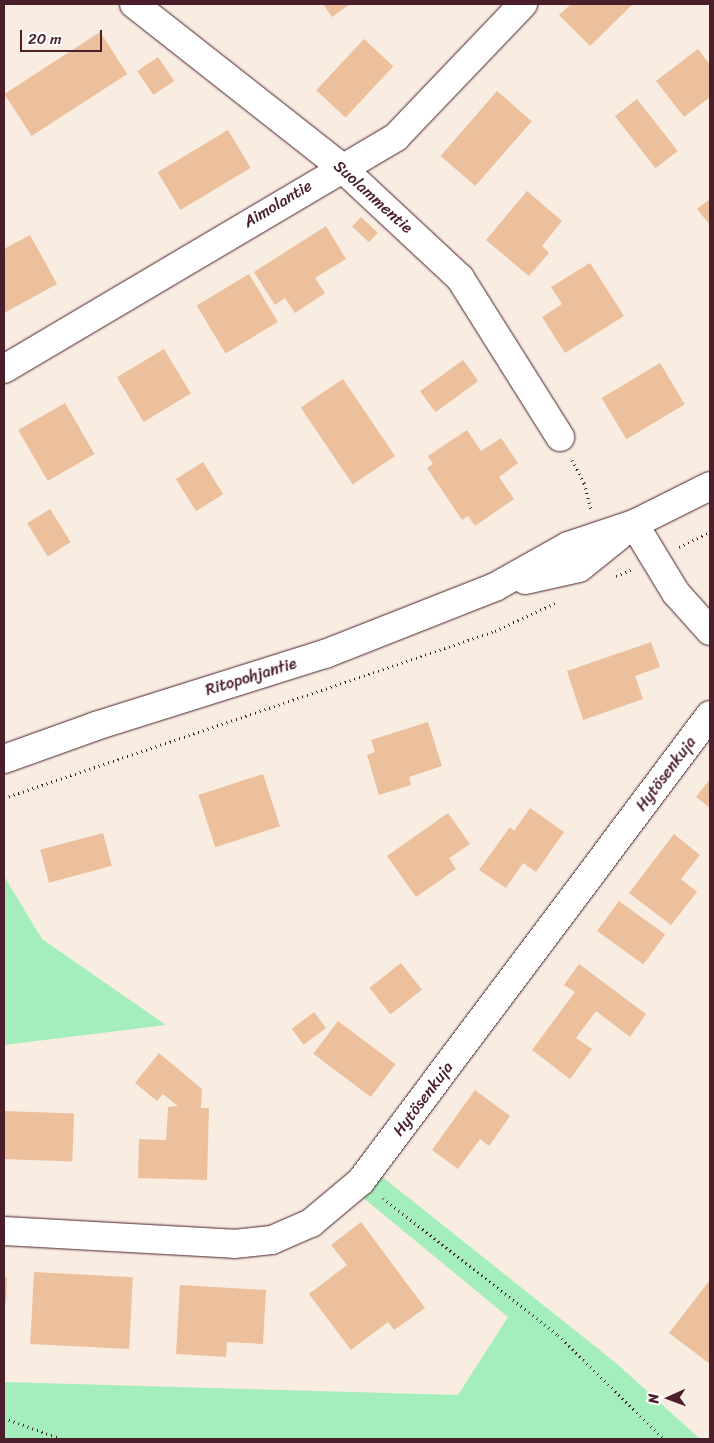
<!DOCTYPE html>
<meta charset="utf-8">
<style>
body{margin:0}
#map{position:relative;width:714px;height:1443px;overflow:hidden;background:#f9ece1;font-family:Sriracha,sans-serif}
div>[style]{position:absolute}
[style*='--x']{left:calc(var(--x)*1px);top:calc(var(--y)*1px);width:calc(var(--w)*1px);rotate:calc(var(--a)*1deg)}
.green>*{inset:0;background:#a4edbc}
.building>*{inset:0;background:#ecc09c;transform-origin:0 0}
.path>*{height:3px;margin-top:-1.5px;transform-origin:0;background:repeating-linear-gradient(90deg,#4a1f2b 0 1px,transparent 0 5px)}
.roads{filter:drop-shadow(0 0 1px #4a1f2b) drop-shadow(0 0 1px #4a1f2b)}
.minor>*{height:28px;margin:-14px;padding:0 14px;transform-origin:14px;border-radius:14px;background:#fff}
.secondary>*{height:28px;margin:-14px;padding:0 14px;transform-origin:14px;border-radius:14px;background:#fff}
span{translate:-50% -50%;white-space:nowrap;text-align:center;line-height:1.15;-webkit-text-stroke:5px #fff;paint-order:stroke}
.street-label{font-size:16px;color:#4a1f2b}
.frame{position:absolute;inset:0;border:5px solid #4a1f2b;pointer-events:none}
.north{position:absolute;left:644px;top:1373px;width:50px;height:50px;-webkit-text-stroke:4px #fff;paint-order:stroke;rotate:268deg;font-size:14px;font-weight:700;line-height:20px;text-align:center;color:#4a1f2b}
.north::after{content:'';display:block;margin:auto;width:18px;height:22px;background:#4a1f2b;clip-path:polygon(50% 0,100% 100%,50% 72%,0 100%)}
.scale{position:absolute;left:20px;top:30px;width:82px;height:22px;box-sizing:border-box;border:2px solid #4a1f2b;border-top:0;padding-left:6px;font-size:15px;line-height:18px;white-space:nowrap;color:#4a1f2b;-webkit-text-stroke:4px #fff;paint-order:stroke}
</style>
<div id="map">
<div class="green">
<i style="clip-path:polygon(4px 876px,42px 939px,166px 1025px,4px 1045px)"></i>
<i style="clip-path:polygon(380px 1175px,616px 1363px,700px 1439px,4px 1439px,4px 1382px,458px 1395px,508px 1317px,361px 1196px)"></i>
</div>
<div class="building">
<i style="clip-path:polygon(323px 4px,350px 4px,332px 17px)"></i>
<i style="clip-path:polygon(571px 4px,633px 4px,590px 46px,559px 15px)"></i>
<i style="left:100px;top:32px;width:50px;height:114px;rotate:57deg"></i>
<i style="left:364px;top:39px;width:40px;height:70px;rotate:43deg"></i>
<i style="clip-path:polygon(698px 49px,710px 65px,710px 97px,684px 117px,656px 81px)"></i>
<i style="left:158px;top:57px;width:29px;height:25px;rotate:56deg"></i>
<i style="left:497px;top:91px;width:46px;height:86px;rotate:41deg"></i>
<i style="left:637px;top:99px;width:66px;height:28px;rotate:52deg"></i>
<i style="left:228px;top:130px;width:44px;height:82px;rotate:59deg"></i>
<i style="clip-path:polygon(527px 191px,562px 221px,542px 246px,549px 253px,529px 276px,486px 240px)"></i>
<i style="clip-path:polygon(710px 199px,710px 225px,697px 209px)"></i>
<i style="left:361px;top:217px;width:23px;height:13px;rotate:43deg"></i>
<i style="clip-path:polygon(326px 226px,346px 259px,315px 278px,325px 293px,295px 313px,285px 298px,275px 305px,254px 272px)"></i>
<i style="clip-path:polygon(30px 235px,57px 284px,4px 313px,4px 249px)"></i>
<i style="clip-path:polygon(590px 263px,624px 316px,565px 353px,542px 317px,562px 304px,551px 287px)"></i>
<i style="left:249px;top:274px;width:56px;height:61px;rotate:59deg"></i>
<i style="left:164px;top:349px;width:52px;height:55px;rotate:59deg"></i>
<i style="left:463px;top:360px;width:26px;height:53px;rotate:54deg"></i>
<i style="left:660px;top:363px;width:48px;height:68px;rotate:59deg"></i>
<i style="left:343px;top:379px;width:93px;height:51px;rotate:56deg"></i>
<i style="left:65px;top:403px;width:59px;height:54px;rotate:60deg"></i>
<i style="clip-path:polygon(467px 430px,481px 451px,501px 438px,518px 463px,499px 477px,514px 499px,475px 526px,468px 516px,462px 520px,427px 468px,433px 464px,428px 456px)"></i>
<i style="left:203px;top:462px;width:38px;height:32px;rotate:58deg"></i>
<i style="left:50px;top:509px;width:39px;height:27px;rotate:58deg"></i>
<i style="clip-path:polygon(651px 642px,660px 667px,635px 676px,643px 699px,583px 720px,567px 671px)"></i>
<i style="clip-path:polygon(428px 722px,442px 766px,409px 777px,411px 785px,379px 795px,367px 755px,375px 752px,371px 740px)"></i>
<i style="left:263px;top:774px;width:55px;height:68px;rotate:72deg"></i>
<i style="clip-path:polygon(710px 779px,710px 808px,696px 797px)"></i>
<i style="clip-path:polygon(530px 808px,564px 832px,536px 872px,523px 863px,506px 888px,479px 870px,510px 827px,514px 831px)"></i>
<i style="clip-path:polygon(448px 813px,470px 844px,449px 858px,456px 869px,416px 897px,387px 856px)"></i>
<i style="left:103px;top:833px;width:34px;height:65px;rotate:75deg"></i>
<i style="clip-path:polygon(674px 834px,700px 855px,681px 879px,697px 892px,671px 925px,629px 893px)"></i>
<i style="left:619px;top:901px;width:57px;height:37px;rotate:36deg"></i>
<i style="left:401px;top:963px;width:34px;height:40px;rotate:52deg"></i>
<i style="clip-path:polygon(579px 964px,646px 1014px,630px 1037px,596px 1011px,576px 1038px,592px 1049px,570px 1079px,532px 1050px,575px 992px,564px 985px)"></i>
<i style="left:314px;top:1012px;width:20px;height:28px;rotate:53deg"></i>
<i style="left:338px;top:1021px;width:72px;height:41px;rotate:37deg"></i>
<i style="clip-path:polygon(159px 1053px,202px 1089px,201px 1108px,209px 1108px,207px 1180px,138px 1178px,139px 1139px,166px 1140px,168px 1107px,178px 1106px,163px 1094px,157px 1101px,135px 1083px)"></i>
<i style="clip-path:polygon(475px 1090px,510px 1116px,489px 1146px,480px 1139px,458px 1169px,432px 1150px)"></i>
<i style="left:4px;top:1111px;width:70px;height:48px;rotate:2deg"></i>
<i style="clip-path:polygon(361px 1222px,425px 1308px,394px 1330px,388px 1322px,351px 1350px,309px 1294px,347px 1265px,331px 1245px)"></i>
<i style="left:34px;top:1272px;width:99px;height:72px;rotate:3deg"></i>
<i style="clip-path:polygon(4px 1277px,7px 1277px,6px 1303px,4px 1303px)"></i>
<i style="clip-path:polygon(710px 1280px,710px 1364px,669px 1333px)"></i>
<i style="clip-path:polygon(180px 1285px,266px 1290px,263px 1344px,227px 1342px,226px 1357px,176px 1354px)"></i>
</div>
<div class="path">
<i style="--x:572;--y:460;--w:26;--a:62"></i>
<i style="--x:584;--y:483;--w:27;--a:75"></i>
<i style="--x:679;--y:547;--w:34;--a:-26"></i>
<i style="--x:616;--y:576;--w:16;--a:-22"></i>
<i style="--x:4;--y:798;--w:519;--a:-18.78"></i>
<i style="--x:495;--y:631;--w:66;--a:-25"></i>
<i style="--x:383;--y:1198;--w:222;--a:38.1"></i>
<i style="--x:558;--y:1335;--w:148;--a:44.5"></i>
<i style="--x:4;--y:1418;--w:62;--a:19.9"></i>
</div>
<div class="roads">
<div class="minor">
<i style="--x:134;--y:4;--w:263;--a:38.2"></i>
<i style="--x:341;--y:167;--w:163;--a:43"></i>
<i style="--x:460;--y:278;--w:188;--a:57.8"></i>
<i style="--x:4;--y:369;--w:456;--a:-30.6"></i>
<i style="--x:396;--y:137;--w:184;--a:-46.3"></i>
<i style="--x:634;--y:524;--w:81;--a:58.7"></i>
<i style="--x:676;--y:593;--w:51;--a:48.2"></i>
<i style="--x:4;--y:1231;--w:230;--a:3.2"></i>
<i style="--x:234;--y:1244;--w:38;--a:-6"></i>
<i style="--x:272;--y:1240;--w:43;--a:-23.6"></i>
<i style="--x:311;--y:1223;--w:65;--a:-40"></i>
<i style="--x:361;--y:1181;--w:582;--a:-53.17"></i>
</div>
<div class="secondary">
<i style="--x:525;--y:580;--w:55;--a:-12.5"></i>
<i style="--x:579;--y:568;--w:51;--a:-38.7"></i>
<i style="--x:4;--y:759;--w:98;--a:-19.7"></i>
<i style="--x:96;--y:726;--w:240;--a:-17.5"></i>
<i style="--x:325;--y:654;--w:183;--a:-21.5"></i>
<i style="--x:495;--y:587;--w:84;--a:-29.3"></i>
<i style="--x:568;--y:546;--w:70;--a:-18.4"></i>
<i style="--x:634;--y:524;--w:85;--a:-26.6"></i>
</div>
</div>
<div class="street-label">
<span style="left:373px;top:197px;rotate:42deg">Suolammentie</span>
<span style="left:278px;top:204px;rotate:-31deg">Aimolantie</span>
<span style="left:251px;top:677px;rotate:-17deg">Ritopohjantie</span>
<span style="left:666px;top:774px;rotate:-53deg">Hytösenkuja</span>
<span style="left:423px;top:1099px;rotate:-53deg">Hytösenkuja</span>
</div>
<div class="frame"></div>
<div class="north">N</div>
<div class="scale">20 m</div>
</div>
